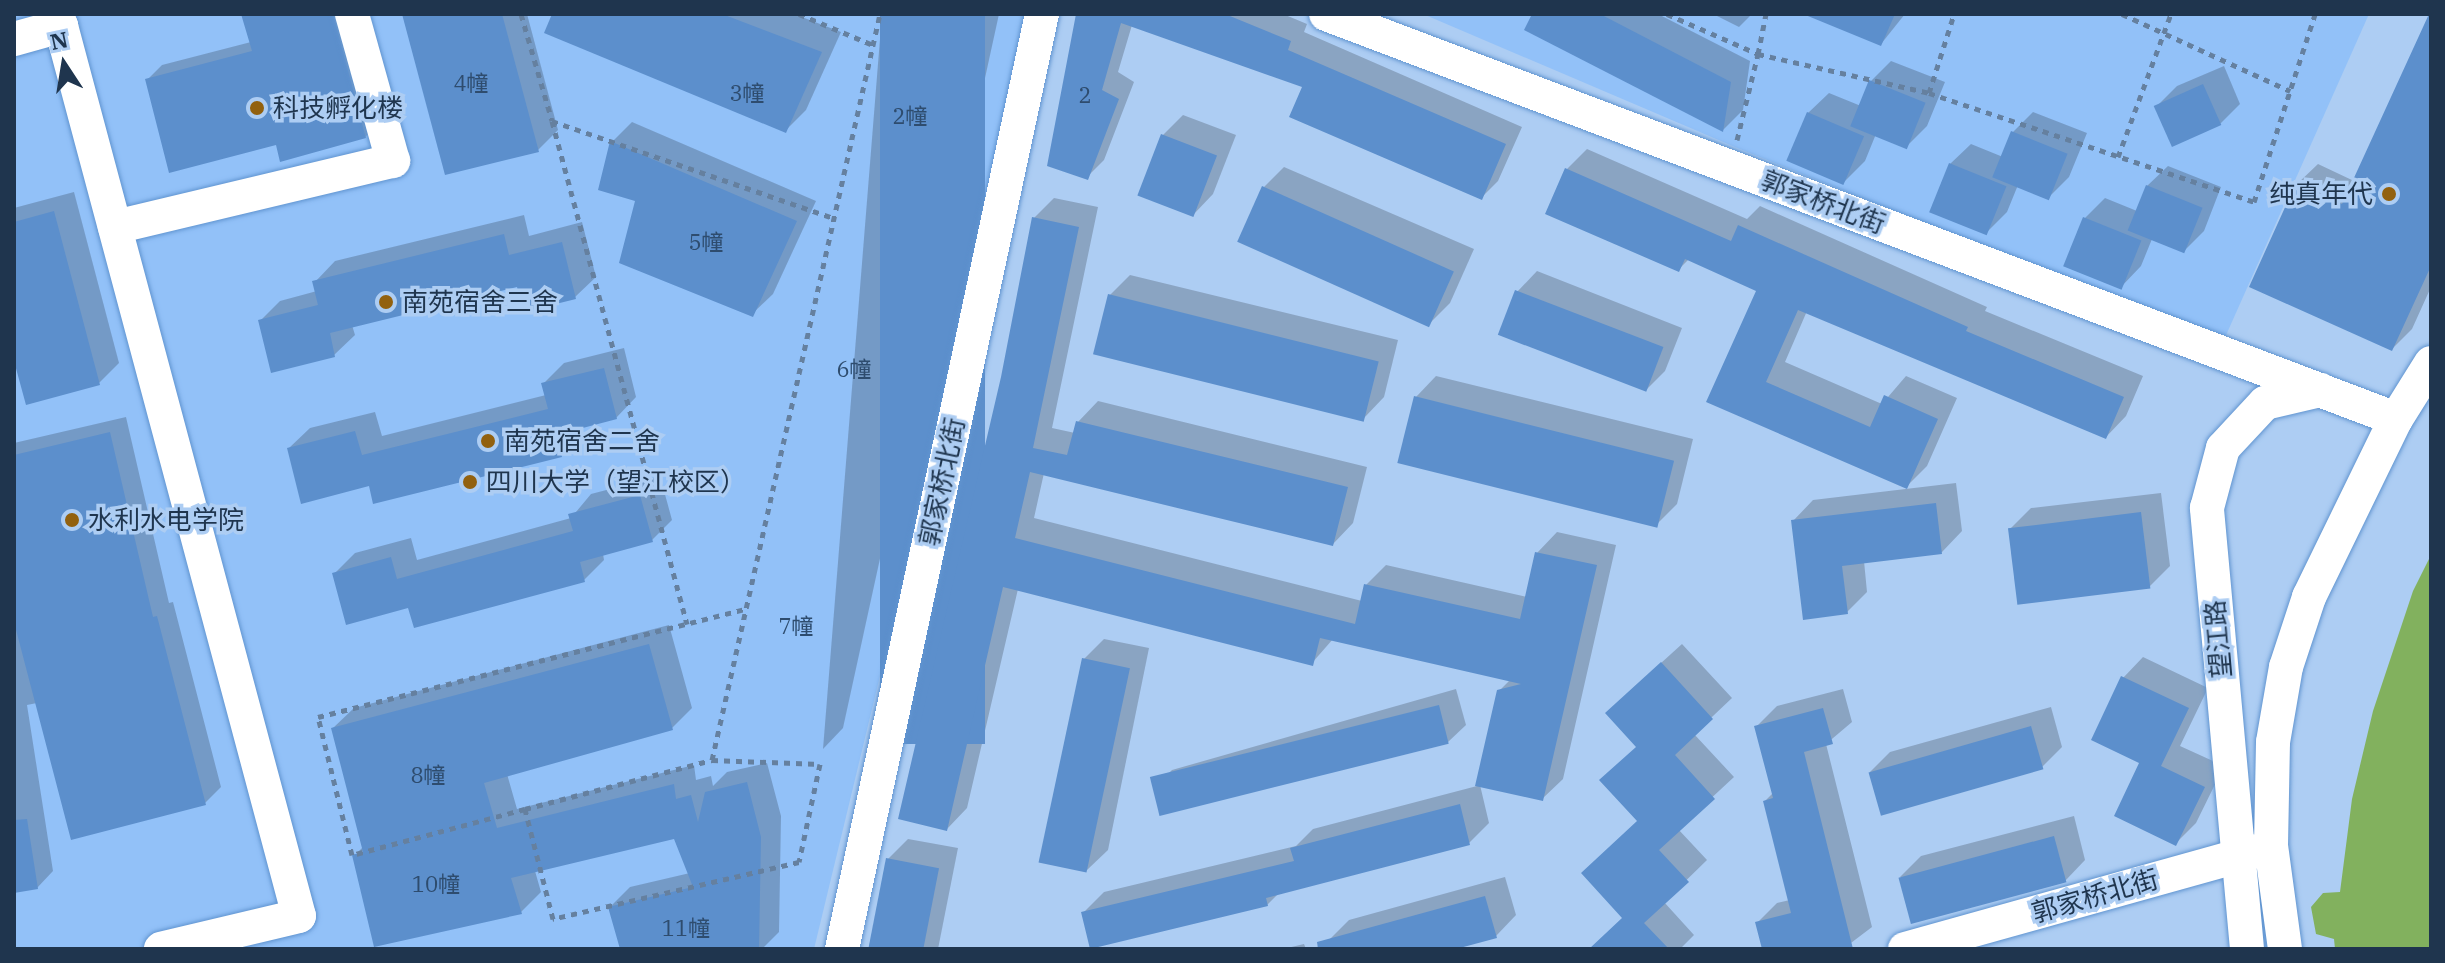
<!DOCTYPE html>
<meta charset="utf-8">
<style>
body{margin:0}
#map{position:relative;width:2445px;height:963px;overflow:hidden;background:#adcdf3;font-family:"IBM Plex Serif","Noto Sans SC",serif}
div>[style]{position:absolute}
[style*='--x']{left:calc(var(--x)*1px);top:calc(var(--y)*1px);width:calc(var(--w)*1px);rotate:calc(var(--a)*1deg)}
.built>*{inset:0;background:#92c1f8}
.water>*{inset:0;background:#82b15e}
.shadow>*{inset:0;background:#0003}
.building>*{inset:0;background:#5c8fcc;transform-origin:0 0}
.path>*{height:5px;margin-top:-2.5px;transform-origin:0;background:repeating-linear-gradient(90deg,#65809f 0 6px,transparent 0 12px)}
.roads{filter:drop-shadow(0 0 2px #6094d0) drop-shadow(0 0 2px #6094d0)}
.minor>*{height:34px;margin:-17px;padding:0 17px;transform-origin:17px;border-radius:17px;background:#fff}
.dots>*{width:22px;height:22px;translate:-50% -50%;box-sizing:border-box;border:4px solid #adcdf3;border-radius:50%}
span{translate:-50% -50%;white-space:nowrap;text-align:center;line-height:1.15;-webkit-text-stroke:7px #adcdf3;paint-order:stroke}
.number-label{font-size:22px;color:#2e4c6e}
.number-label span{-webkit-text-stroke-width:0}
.poi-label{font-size:26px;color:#1f354e}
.left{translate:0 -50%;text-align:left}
.right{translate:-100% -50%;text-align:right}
.street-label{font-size:26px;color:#1f354e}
.frame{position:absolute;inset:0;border:16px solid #1f354e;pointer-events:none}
.north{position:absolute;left:24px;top:24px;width:80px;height:80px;-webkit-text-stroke:6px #adcdf3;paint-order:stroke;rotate:348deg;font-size:22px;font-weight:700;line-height:32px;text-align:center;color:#1f354e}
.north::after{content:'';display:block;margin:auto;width:28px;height:36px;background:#1f354e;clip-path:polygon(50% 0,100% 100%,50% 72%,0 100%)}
</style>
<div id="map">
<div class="built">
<i style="clip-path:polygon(14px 14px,1040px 14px,814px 949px,14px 949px)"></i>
<i style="clip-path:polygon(1423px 14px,2369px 14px,2223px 342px,1735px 147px)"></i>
</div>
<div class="water">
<i style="clip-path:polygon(2431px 555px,2431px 949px,2335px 949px,2334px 939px,2316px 934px,2311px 907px,2323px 893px,2340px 892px,2352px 799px,2373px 711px,2413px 591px)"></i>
</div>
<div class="shadow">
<i style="clip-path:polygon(243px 14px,351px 14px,380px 122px,365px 137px,277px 142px,147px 80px,162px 65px,251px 42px)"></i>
<i style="clip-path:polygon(404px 14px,527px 14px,558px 130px,538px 150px)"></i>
<i style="clip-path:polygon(554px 14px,794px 14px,841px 32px,806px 110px,786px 130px)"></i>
<i style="clip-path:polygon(882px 14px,999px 14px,843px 728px,823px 749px)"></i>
<i style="clip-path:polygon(1078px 14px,1283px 14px,1307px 24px,1304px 32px,1522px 127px,1498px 181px,1481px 198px,1305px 86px,1132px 25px,1118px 72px,1134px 82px,1104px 160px,1087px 177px)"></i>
<i style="clip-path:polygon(1534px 14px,1658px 14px,1750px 61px,1743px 110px,1723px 130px)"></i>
<i style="clip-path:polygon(1713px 14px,1752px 14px,1739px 27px)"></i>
<i style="clip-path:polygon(1830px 14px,1905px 14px,1881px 44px)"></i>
<i style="clip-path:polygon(2431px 24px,2431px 287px,2412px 329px,2392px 349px,2297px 184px,2318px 164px,2354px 181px,2422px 33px)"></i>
<i style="clip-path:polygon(1891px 61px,1945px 82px,1927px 126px,1907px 146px,1876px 134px,1865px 161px,1844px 182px,1808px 113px,1829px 93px,1861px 106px,1871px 81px)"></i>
<i style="clip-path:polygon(2224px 66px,2240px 104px,2220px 124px,2157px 106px,2177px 86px)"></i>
<i style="clip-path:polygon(2033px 112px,2087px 133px,2069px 177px,2049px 197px,2018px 185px,2007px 212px,1986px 233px,1950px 164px,1971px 144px,2003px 157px,2013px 132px)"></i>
<i style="clip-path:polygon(1183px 115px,1236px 135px,1213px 194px,1193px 215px,1163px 135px)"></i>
<i style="clip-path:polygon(632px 122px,816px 201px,773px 294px,752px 314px,638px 199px,612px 142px)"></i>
<i style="clip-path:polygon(1587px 149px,1747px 219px,1760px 206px,1987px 307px,1985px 311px,2143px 376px,2126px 416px,2106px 437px,1807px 311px,1785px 362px,1882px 404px,1906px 376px,1957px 398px,1927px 466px,1907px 486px,1709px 401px,1758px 290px,1689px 259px,1678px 270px,1567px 169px)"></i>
<i style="clip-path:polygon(2168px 166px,2221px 187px,2204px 231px,2184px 251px,2152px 239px,2141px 266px,2121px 287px,2085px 218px,2105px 198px,2137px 211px,2147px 186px)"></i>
<i style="clip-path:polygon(1284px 167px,1474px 249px,1450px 303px,1430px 323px,1264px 187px)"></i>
<i style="clip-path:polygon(74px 192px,119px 363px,99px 383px,14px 353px,14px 208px)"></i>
<i style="clip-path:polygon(1054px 198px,1098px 207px,1052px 428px,1075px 433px,1078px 422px,1098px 401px,1367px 467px,1353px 523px,1333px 544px,1044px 473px,1034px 518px,1362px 601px,1366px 585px,1386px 565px,1527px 597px,1537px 553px,1557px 532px,1616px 545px,1563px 779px,1542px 799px,1480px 785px,1489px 823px,1469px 843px,1279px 893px,1267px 905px,1083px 913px,1104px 892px,1296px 846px,1313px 829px,1477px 786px,1499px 691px,1511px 679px,1333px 639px,1312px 663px,1018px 589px,967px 808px,947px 829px,1003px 377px,1034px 218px)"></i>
<i style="clip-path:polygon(524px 215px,529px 236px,582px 222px,596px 277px,575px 297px,518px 284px,352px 325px,355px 335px,334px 355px,260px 321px,280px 301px,317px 291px,315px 282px,335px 261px)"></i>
<i style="clip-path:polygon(1537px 271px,1682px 328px,1665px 371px,1645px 391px,1517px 292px)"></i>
<i style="clip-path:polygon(1130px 275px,1398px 340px,1384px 397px,1364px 418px,1110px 295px)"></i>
<i style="clip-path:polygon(624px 348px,636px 397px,616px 418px,579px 427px,581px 435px,561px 455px,370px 484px,289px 448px,310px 428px,375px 412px,382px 436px,546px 395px,543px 384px,564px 363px)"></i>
<i style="clip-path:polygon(1436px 376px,1693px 439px,1677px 504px,1657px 524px,1416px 397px)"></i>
<i style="clip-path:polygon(126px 417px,169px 603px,173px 602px,221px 787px,205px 803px,37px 703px,27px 705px,53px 871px,37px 888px,14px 891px,14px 443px)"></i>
<i style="clip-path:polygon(660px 476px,672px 520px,652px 540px,603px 554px,604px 560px,584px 580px,410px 605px,334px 574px,355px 553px,411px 538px,417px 560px,571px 518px,591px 494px)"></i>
<i style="clip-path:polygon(1956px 483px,1962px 531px,1942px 552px,1864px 561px,1867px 592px,1847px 612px,1793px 521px,1813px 500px)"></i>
<i style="clip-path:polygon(2161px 493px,2170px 566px,2150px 586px,2010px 529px,2031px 508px)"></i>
<i style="clip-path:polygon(669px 625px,692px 708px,672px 728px,507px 774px,517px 809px,694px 765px,696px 780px,711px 776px,713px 786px,727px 772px,767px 763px,781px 816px,779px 932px,762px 949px,622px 949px,610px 907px,630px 887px,690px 873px,675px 836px,535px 871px,541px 892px,521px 912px,354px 856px,364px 846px,333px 728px,354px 708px)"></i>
<i style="clip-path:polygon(1104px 639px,1149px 648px,1108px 850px,1087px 870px,1084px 659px)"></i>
<i style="clip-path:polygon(1682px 644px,1732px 698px,1694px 734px,1734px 777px,1678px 829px,1707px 860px,1664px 902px,1694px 935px,1680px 949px,1590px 949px,1624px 917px,1639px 820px,1638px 746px,1628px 693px)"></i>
<i style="clip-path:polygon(2143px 657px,2208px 688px,2180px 746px,2224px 766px,2196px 823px,2176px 843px,2142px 762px,2123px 678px)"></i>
<i style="clip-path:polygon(1456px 689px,1466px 725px,1448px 742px,1155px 787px,1172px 770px)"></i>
<i style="clip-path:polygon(1843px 689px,1852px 722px,1826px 744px,1872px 927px,1843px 949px,1764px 949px,1757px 923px,1777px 903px,1790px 900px,1765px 801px,1773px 793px,1756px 727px,1777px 706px)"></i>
<i style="clip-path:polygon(2051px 707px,2062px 747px,2042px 767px,1870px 772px,1890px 752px)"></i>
<i style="clip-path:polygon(2074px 816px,2085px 860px,2065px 881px,1900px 877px,1921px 856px)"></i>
<i style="clip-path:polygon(908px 839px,958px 848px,938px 949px,871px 949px,888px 859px)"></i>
<i style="clip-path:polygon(1505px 877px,1516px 915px,1496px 936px,1448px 949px,1331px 949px,1329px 940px,1349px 920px)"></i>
<i style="clip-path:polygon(1304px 944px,1306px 949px,1283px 949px)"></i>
</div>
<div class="building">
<i style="clip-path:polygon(241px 14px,333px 14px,366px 138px,280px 162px,276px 145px,169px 173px,145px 79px,252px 51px)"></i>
<i style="clip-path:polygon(402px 14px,502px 14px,539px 152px,445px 175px)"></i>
<i style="clip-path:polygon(552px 14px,722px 14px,822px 52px,786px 133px,544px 33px)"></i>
<i style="left:880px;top:14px;width:105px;height:730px"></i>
<i style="clip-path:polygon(1076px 14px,1225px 14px,1291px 41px,1288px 50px,1506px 144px,1482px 200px,1289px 117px,1302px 87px,1121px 23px,1102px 90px,1119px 99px,1088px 180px,1047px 166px)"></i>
<i style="clip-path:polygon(1532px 14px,1600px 14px,1731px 82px,1723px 132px,1524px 30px)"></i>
<i style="clip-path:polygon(1803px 14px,1895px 14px,1881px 46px)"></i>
<i style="clip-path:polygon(2429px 14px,2431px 266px,2392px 351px,2249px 287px,2296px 183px,2342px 204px)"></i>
<i style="left:1869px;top:80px;width:61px;height:50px;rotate:22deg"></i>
<i style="left:2203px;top:84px;width:45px;height:54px;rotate:66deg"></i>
<i style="left:1807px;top:112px;width:62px;height:53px;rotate:23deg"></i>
<i style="left:2011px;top:131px;width:61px;height:50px;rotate:22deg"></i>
<i style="left:1161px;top:134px;width:60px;height:66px;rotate:21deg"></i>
<i style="clip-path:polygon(610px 141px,797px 221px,753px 317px,619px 263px,635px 201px,598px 190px)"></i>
<i style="left:1949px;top:163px;width:62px;height:53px;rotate:22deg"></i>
<i style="clip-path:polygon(1565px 168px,1731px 241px,1738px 225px,1968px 327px,1966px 331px,2124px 397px,2106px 439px,1798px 310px,1766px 382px,1870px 427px,1884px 395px,1938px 419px,1907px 489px,1706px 402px,1756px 291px,1685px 259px,1679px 272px,1545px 214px)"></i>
<i style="left:2146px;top:185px;width:61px;height:49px;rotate:22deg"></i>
<i style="left:1262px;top:186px;width:210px;height:61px;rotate:24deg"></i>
<i style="clip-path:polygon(54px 211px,100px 385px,26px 405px,14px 361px,14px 222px)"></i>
<i style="clip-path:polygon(1032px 217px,1079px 227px,1033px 448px,1067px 455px,1076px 421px,1348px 487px,1333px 546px,1030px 472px,1015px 538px,1355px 624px,1364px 584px,1520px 619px,1535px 552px,1597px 565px,1543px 801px,1475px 786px,1497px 690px,1521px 684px,1320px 638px,1313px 666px,1003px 587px,947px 831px,898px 819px,1001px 377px)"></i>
<i style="left:2083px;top:217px;width:63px;height:53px;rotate:22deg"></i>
<i style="clip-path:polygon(504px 234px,509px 255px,562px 242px,576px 299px,523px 312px,517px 287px,330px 333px,335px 357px,271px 373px,258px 320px,318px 305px,312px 281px)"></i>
<i style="left:1515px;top:290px;width:159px;height:48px;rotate:21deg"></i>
<i style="left:1108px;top:294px;width:279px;height:62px;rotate:14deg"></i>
<i style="clip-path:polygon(604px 368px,617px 419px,556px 435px,562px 457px,373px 504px,369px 486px,301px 504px,287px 448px,355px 431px,362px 455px,548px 409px,541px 383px)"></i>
<i style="left:1414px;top:396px;width:268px;height:69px;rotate:14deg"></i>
<i style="clip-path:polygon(110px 432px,153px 617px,157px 616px,206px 805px,71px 840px,14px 622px,14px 455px)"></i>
<i style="clip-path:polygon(640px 495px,653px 542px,580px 562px,585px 582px,414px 628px,408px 608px,346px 625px,332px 573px,391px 557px,397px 579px,573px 531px,568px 514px)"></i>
<i style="clip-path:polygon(1936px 503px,1942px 554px,1842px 566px,1848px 614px,1803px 620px,1791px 520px)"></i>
<i style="left:2141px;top:512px;width:77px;height:134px;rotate:83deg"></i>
<i style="clip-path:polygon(649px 644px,673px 730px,484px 783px,497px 828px,674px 784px,676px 799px,691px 795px,698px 822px,705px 792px,747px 782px,761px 837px,759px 949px,620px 949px,608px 907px,693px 887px,674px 839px,511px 878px,522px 914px,374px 947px,352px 855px,363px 852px,331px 728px)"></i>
<i style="left:1082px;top:658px;width:49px;height:209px;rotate:12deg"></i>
<i style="clip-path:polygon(1661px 662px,1713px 719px,1675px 755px,1715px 799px,1659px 850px,1689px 882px,1644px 923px,1669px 949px,1589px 949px,1622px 918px,1581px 873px,1637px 821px,1599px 780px,1636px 747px,1605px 713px)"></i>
<i style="clip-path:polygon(2121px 676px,2189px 708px,2161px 766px,2205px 787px,2176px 846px,2114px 816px,2139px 763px,2091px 740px)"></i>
<i style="left:1439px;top:705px;width:40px;height:298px;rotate:76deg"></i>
<i style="clip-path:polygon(1823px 708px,1833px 744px,1804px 752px,1853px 949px,1762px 949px,1755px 922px,1791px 913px,1763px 801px,1773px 798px,1754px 726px)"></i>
<i style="left:2031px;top:726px;width:45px;height:169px;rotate:74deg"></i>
<i style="clip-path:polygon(1460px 804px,1470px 845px,1266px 898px,1268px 906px,1090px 949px,1081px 912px,1294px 861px,1290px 848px)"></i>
<i style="clip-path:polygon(27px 819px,38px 889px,14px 893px,14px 820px)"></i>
<i style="left:2054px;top:836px;width:48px;height:161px;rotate:75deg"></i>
<i style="left:886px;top:858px;width:54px;height:93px;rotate:11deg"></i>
<i style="clip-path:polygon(1485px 896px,1497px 938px,1456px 949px,1318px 949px,1317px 942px)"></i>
</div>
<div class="path">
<i style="--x:521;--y:14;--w:111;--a:73.8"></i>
<i style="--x:552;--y:121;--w:298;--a:19"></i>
<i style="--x:799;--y:14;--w:80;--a:22.7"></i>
<i style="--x:1667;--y:14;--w:99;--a:23.7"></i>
<i style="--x:1758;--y:54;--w:41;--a:-78.7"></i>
<i style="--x:2122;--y:14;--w:185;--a:24.6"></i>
<i style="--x:1929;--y:93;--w:83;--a:-72.4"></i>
<i style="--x:552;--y:121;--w:521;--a:74.98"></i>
<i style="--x:1737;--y:140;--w:89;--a:-76.3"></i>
<i style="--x:1758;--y:54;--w:175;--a:12.8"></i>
<i style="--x:1929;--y:93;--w:343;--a:18.5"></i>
<i style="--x:2254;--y:202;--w:198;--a:-72"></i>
<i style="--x:2118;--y:157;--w:153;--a:-69.7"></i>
<i style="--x:712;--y:760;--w:108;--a:2.1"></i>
<i style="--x:820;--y:764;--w:100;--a:102.1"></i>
<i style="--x:799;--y:862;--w:253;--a:167"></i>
<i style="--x:553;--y:919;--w:114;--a:-104.3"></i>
<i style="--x:525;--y:809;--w:193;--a:-14.7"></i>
<i style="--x:712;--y:760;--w:765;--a:-77.31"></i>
<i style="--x:525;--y:809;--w:179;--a:165.1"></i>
<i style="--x:352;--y:855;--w:142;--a:-103.8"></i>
<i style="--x:318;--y:717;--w:441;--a:-14.2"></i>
</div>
<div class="roads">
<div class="minor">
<i style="--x:1326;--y:14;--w:1144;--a:20.73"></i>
<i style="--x:61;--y:26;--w:921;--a:75.03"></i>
<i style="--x:299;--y:916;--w:142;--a:166.6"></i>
<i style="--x:14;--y:39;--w:49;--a:-15.5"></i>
<i style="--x:61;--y:26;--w:13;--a:-108"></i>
<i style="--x:115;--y:227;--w:286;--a:-13.4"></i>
<i style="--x:393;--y:161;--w:153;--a:-105.6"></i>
<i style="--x:842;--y:949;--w:956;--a:-77.93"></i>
<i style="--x:1905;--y:949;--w:363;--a:-15.6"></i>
<i style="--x:2247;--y:949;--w:443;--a:-95.2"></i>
<i style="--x:2207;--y:508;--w:62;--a:-75.1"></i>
<i style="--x:2223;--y:448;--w:62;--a:-47"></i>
<i style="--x:2265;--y:403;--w:57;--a:-13.3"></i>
<i style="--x:2285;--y:949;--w:104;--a:-97.7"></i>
<i style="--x:2271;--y:846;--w:104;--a:-88.9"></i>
<i style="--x:2273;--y:742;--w:76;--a:-80.2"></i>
<i style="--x:2286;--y:667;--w:74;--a:-71.8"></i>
<i style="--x:2309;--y:597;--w:198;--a:-64"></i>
<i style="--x:2396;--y:419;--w:66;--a:-58"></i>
</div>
</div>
<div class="dots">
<i style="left:257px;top:108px;background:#92610f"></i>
<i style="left:2389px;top:194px;background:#92610f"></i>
<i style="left:386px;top:302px;background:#92610f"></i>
<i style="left:488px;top:441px;background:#92610f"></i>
<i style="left:470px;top:482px;background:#92610f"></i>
<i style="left:72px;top:520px;background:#92610f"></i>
</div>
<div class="number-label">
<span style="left:471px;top:83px">4幢</span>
<span style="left:747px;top:93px">3幢</span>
<span style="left:1085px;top:95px">2</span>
<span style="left:910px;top:116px">2幢</span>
<span style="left:706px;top:242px">5幢</span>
<span style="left:854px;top:369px">6幢</span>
<span style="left:796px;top:626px">7幢</span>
<span style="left:428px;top:775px">8幢</span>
<span style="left:436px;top:884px">10幢</span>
<span style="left:686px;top:928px">11幢</span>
</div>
<div class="poi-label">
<span class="left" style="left:273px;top:108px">科技孵化楼</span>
<span class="right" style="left:2373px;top:194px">纯真年代</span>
<span class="left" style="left:402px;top:302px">南苑宿舍三舍</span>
<span class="left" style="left:504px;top:441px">南苑宿舍二舍</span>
<span class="left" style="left:486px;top:482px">四川大学（望江校区）</span>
<span class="left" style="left:88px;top:520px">水利水电学院</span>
</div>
<div class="street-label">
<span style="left:1823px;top:202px;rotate:21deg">郭家桥北街</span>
<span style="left:942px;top:482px;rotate:-78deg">郭家桥北街</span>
<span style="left:2218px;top:639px;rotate:-95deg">望江路</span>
<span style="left:2095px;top:896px;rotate:-16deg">郭家桥北街</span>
</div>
<div class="frame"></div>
<div class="north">N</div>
</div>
